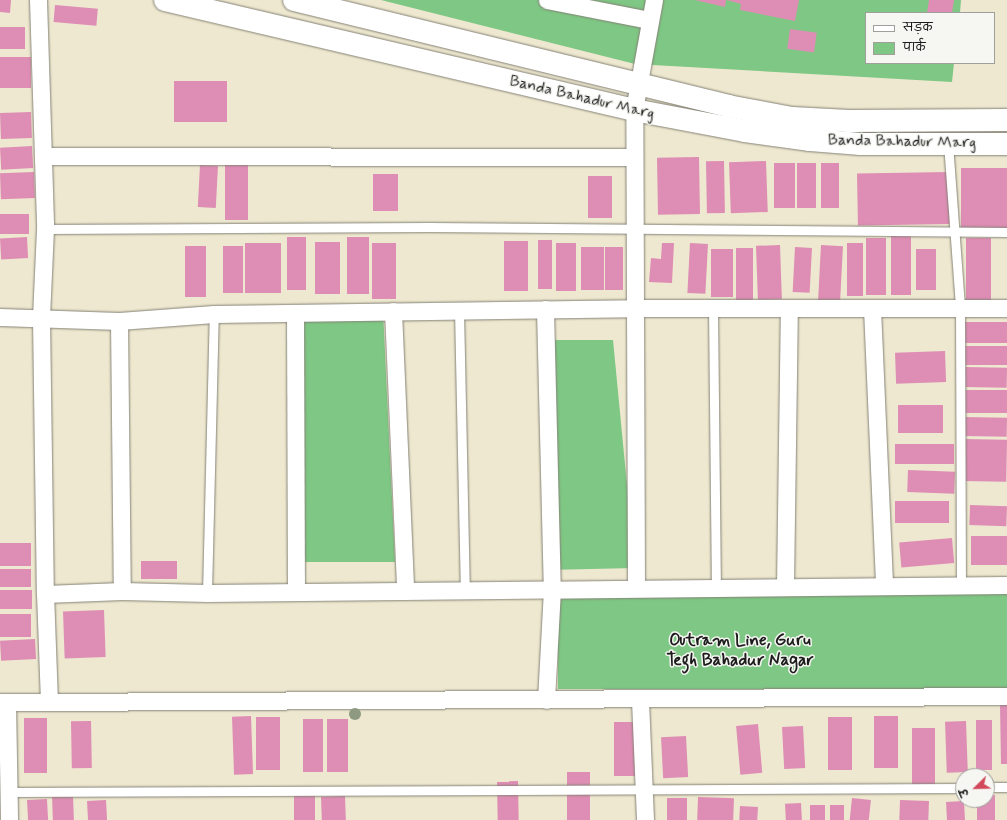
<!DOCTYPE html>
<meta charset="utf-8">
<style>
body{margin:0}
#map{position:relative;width:1007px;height:820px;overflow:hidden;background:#eee8d0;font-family:Mynerve,"Playpen Sans Deva",sans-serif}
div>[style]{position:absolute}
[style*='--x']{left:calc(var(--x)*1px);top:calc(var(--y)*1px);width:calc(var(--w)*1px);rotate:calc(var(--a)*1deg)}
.green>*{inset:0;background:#7ec784;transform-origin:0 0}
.building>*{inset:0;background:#de8db4;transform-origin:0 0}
.roads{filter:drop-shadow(0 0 1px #858276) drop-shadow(0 0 1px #858276)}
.lane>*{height:9px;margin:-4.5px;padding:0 4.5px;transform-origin:4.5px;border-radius:4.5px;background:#fff}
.street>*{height:17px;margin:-8.5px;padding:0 8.5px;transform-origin:8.5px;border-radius:8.5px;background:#fff}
.secondary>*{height:22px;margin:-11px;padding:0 11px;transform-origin:11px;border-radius:11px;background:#fff}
.trees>*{width:12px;height:12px;margin:-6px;border-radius:50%;background:#8d9981}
span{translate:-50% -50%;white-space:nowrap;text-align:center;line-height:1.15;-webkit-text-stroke:3px #f6f6f2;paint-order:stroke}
.street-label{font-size:16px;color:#1c1c1c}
.neighbourhood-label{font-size:17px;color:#1c1c1c;font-weight:700}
.legend{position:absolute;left:865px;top:12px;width:130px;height:52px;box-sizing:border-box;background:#f6f6f2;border:1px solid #9f9f9c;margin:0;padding:5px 7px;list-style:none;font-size:12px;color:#1c1c1c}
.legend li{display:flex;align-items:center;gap:8px;height:20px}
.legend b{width:20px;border:1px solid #9f9f9c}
.north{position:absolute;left:955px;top:768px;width:40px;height:40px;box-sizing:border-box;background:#f6f6f2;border:1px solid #9f9f9c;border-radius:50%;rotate:247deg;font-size:11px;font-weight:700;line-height:16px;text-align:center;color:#1c1c1c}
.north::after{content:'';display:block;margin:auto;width:14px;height:18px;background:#d1495b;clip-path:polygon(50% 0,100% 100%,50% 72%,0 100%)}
</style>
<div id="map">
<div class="green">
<i style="clip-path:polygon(381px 0,961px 0,960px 13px,866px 13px,866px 63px,954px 63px,952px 82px,635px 64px)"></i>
<i style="clip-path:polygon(383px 311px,395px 562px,292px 562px,295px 313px)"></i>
<i style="clip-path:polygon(545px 340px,613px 340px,635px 568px,546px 570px)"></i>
<i style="left:1007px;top:585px;width:104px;height:449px;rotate:90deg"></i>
</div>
<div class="building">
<i style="clip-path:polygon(0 0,11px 0,10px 13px,0 12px)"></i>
<i style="clip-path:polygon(695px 0,726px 0,725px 7px)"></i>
<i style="clip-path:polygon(727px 0,799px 0,795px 21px,740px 10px,741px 4px)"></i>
<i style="clip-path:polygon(929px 0,954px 0,952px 13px,927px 13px)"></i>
<i style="left:55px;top:5px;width:43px;height:17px;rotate:5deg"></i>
<i style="left:0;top:27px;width:25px;height:22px"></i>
<i style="left:790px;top:29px;width:27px;height:20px;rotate:8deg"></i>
<i style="left:0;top:57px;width:31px;height:31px"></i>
<i style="left:174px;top:81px;width:53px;height:41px"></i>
<i style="left:31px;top:112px;width:26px;height:31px;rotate:88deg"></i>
<i style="left:32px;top:146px;width:22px;height:32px;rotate:87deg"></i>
<i style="left:699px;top:157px;width:57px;height:42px;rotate:89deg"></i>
<i style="left:724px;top:161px;width:52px;height:18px;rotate:89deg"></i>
<i style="left:766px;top:161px;width:51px;height:37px;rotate:88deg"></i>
<i style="left:774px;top:163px;width:21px;height:45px"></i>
<i style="left:797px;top:163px;width:19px;height:45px"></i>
<i style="left:821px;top:163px;width:18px;height:45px"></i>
<i style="left:200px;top:165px;width:18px;height:42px;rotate:3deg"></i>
<i style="left:225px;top:165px;width:23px;height:55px"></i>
<i style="left:961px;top:168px;width:46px;height:60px"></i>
<i style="left:34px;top:172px;width:26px;height:34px;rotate:88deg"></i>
<i style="left:949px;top:172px;width:52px;height:92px;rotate:89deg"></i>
<i style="left:373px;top:174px;width:25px;height:37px"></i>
<i style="left:588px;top:176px;width:24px;height:42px"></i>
<i style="left:0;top:214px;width:29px;height:20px"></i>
<i style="left:891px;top:236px;width:20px;height:59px"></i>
<i style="left:27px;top:237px;width:21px;height:27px;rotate:87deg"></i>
<i style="left:287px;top:237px;width:19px;height:53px"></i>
<i style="left:347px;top:237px;width:22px;height:57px"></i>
<i style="left:866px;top:238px;width:20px;height:57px"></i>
<i style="left:991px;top:238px;width:64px;height:25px;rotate:90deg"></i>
<i style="left:538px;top:240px;width:14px;height:49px"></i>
<i style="left:504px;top:241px;width:24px;height:50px"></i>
<i style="left:315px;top:242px;width:25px;height:52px"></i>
<i style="left:245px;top:243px;width:36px;height:50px"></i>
<i style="left:372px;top:243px;width:24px;height:56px"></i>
<i style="left:556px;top:243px;width:20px;height:48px"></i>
<i style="clip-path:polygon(662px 243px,674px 243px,672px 283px,649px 282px,651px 258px,661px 259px)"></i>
<i style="left:690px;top:243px;width:18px;height:50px;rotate:3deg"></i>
<i style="left:847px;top:243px;width:16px;height:53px"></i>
<i style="left:780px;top:245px;width:54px;height:24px;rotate:88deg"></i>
<i style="left:821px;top:245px;width:22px;height:58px;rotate:3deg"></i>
<i style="left:185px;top:246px;width:21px;height:51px"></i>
<i style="left:223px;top:246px;width:20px;height:47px"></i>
<i style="left:581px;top:247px;width:23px;height:43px"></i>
<i style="left:605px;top:247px;width:18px;height:43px"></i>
<i style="left:795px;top:247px;width:17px;height:45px;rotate:3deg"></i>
<i style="left:736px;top:248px;width:17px;height:55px"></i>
<i style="left:711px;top:249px;width:22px;height:48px"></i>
<i style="left:916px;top:249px;width:20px;height:41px"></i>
<i style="left:1007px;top:322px;width:21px;height:44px;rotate:90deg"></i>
<i style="left:963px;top:346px;width:44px;height:19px"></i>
<i style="left:945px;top:351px;width:31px;height:50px;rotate:88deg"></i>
<i style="left:964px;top:367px;width:43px;height:20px;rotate:1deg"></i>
<i style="left:963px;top:390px;width:44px;height:23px"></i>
<i style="left:898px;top:405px;width:45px;height:28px"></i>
<i style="left:963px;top:417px;width:44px;height:19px;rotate:1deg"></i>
<i style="left:963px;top:439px;width:44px;height:42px;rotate:1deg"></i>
<i style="left:895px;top:444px;width:59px;height:20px"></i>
<i style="left:908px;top:470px;width:47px;height:22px;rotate:2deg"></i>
<i style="left:949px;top:501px;width:22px;height:54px;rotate:90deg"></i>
<i style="left:970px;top:505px;width:37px;height:20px;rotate:2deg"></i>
<i style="left:1007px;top:536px;width:29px;height:36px;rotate:90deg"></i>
<i style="left:952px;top:538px;width:25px;height:53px;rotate:85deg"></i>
<i style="left:0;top:543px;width:31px;height:23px"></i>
<i style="left:141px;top:561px;width:36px;height:18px"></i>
<i style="left:31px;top:569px;width:18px;height:31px;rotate:90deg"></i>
<i style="left:32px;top:590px;width:19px;height:32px;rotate:90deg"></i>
<i style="left:104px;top:610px;width:47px;height:41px;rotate:88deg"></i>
<i style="left:31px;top:614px;width:23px;height:31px;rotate:90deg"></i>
<i style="left:35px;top:639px;width:20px;height:35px;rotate:87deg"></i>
<i style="clip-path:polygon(1000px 704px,1007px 704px,1007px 764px,1001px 764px)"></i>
<i style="left:251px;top:716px;width:58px;height:19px;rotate:88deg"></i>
<i style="left:874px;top:716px;width:24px;height:52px"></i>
<i style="left:256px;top:717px;width:24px;height:53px"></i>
<i style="left:828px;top:717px;width:24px;height:53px"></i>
<i style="left:24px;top:718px;width:23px;height:55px"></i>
<i style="left:303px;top:719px;width:20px;height:53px"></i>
<i style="left:327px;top:719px;width:21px;height:53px"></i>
<i style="left:976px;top:720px;width:16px;height:50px"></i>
<i style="left:91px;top:721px;width:47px;height:20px;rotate:89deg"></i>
<i style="left:966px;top:721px;width:51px;height:21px;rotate:88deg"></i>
<i style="left:614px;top:722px;width:22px;height:54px"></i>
<i style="left:758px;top:724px;width:49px;height:22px;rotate:85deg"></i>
<i style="left:803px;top:726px;width:42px;height:21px;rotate:87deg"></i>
<i style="left:912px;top:728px;width:23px;height:58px"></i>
<i style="left:686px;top:736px;width:41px;height:25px;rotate:87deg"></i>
<i style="left:567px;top:772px;width:23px;height:48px"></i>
<i style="left:518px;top:781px;width:39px;height:21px;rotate:89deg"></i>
<i style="left:73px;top:795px;width:25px;height:21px;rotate:88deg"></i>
<i style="clip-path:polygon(987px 795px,995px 795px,995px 820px,977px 820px,977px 800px,987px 800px)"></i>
<i style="left:315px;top:796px;width:24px;height:21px;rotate:90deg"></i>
<i style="left:345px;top:796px;width:24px;height:24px;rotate:88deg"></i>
<i style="left:698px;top:797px;width:36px;height:23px;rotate:2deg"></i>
<i style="left:667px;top:798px;width:20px;height:22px"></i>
<i style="left:852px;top:798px;width:19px;height:22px;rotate:6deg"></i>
<i style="left:47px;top:799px;width:21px;height:20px;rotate:87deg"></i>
<i style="left:106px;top:800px;width:20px;height:19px;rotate:87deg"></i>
<i style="left:900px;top:800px;width:29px;height:20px;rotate:2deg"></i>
<i style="left:964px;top:801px;width:19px;height:18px;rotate:87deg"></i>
<i style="left:801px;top:803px;width:17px;height:16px;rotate:87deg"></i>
<i style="left:810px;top:805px;width:15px;height:15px"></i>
<i style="left:830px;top:805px;width:14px;height:15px"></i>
<i style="left:740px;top:806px;width:18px;height:14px;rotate:3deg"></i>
</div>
<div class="roads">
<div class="lane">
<i style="--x:948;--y:143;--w:163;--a:85.8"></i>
<i style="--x:960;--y:306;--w:279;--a:89.8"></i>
<i style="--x:45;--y:229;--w:384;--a:-0.3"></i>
<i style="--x:429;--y:227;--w:578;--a:0.5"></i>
<i style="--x:713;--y:308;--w:279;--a:89.4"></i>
<i style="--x:459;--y:310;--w:280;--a:88.8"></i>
<i style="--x:207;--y:593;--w:279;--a:-88.6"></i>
<i style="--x:987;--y:787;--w:20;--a:0"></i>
<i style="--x:8;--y:792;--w:955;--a:-0.24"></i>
</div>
<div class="street">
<i style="--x:38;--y:0;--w:229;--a:88.2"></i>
<i style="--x:45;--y:229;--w:88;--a:92.6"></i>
<i style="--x:41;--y:317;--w:277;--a:89.2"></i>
<i style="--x:45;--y:594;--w:77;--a:-2.2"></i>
<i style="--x:122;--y:591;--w:85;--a:1.3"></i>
<i style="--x:207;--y:593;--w:800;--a:-0.57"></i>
<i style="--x:547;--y:0;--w:104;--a:11.1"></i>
<i style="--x:43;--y:156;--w:591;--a:0.1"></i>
<i style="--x:872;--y:308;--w:278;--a:87.5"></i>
<i style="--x:545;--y:309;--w:280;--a:88.6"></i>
<i style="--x:552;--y:589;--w:111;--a:93.1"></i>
<i style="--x:393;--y:311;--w:280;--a:87.5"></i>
<i style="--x:295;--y:313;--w:279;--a:89.8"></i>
<i style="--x:0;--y:317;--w:119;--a:1.9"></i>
<i style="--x:119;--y:321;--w:95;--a:-4.2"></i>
<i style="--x:214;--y:314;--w:420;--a:-0.8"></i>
<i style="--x:634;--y:308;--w:373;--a:0"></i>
<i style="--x:119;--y:321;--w:270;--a:89.4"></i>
<i style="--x:785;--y:587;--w:279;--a:-89.2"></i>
<i style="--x:636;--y:588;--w:478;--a:-90.2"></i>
<i style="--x:634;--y:110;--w:112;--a:-79.7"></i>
<i style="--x:640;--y:700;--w:120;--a:87.6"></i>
<i style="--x:0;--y:702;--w:49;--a:0"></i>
<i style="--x:49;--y:702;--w:108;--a:-92.1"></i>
<i style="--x:7;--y:702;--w:118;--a:89"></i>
<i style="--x:49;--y:702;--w:958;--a:-0.36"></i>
</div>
<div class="secondary">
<i style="--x:165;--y:0;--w:482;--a:13.2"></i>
<i style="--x:634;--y:110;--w:113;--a:10.7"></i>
<i style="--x:745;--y:131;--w:66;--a:7.9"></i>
<i style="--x:810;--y:140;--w:51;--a:4.5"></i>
<i style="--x:861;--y:144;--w:146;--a:0"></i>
<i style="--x:294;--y:0;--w:447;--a:13.7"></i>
<i style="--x:728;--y:106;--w:65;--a:10.6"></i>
<i style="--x:792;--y:118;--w:57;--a:3"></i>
<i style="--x:849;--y:121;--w:158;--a:-0.4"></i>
</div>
</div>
<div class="trees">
<i style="left:355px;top:714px"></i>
</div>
<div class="street-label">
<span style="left:582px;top:98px;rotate:13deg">Banda Bahadur Marg</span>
<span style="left:902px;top:142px;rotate:1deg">Banda Bahadur Marg</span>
</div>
<div class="neighbourhood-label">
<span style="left:740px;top:651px">Outram Line, Guru<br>Tegh Bahadur Nagar</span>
</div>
<ul class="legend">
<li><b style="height:5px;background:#fff"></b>सड़क</li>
<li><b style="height:11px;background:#7ec784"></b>पार्क</li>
</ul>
<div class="north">उ</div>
</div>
